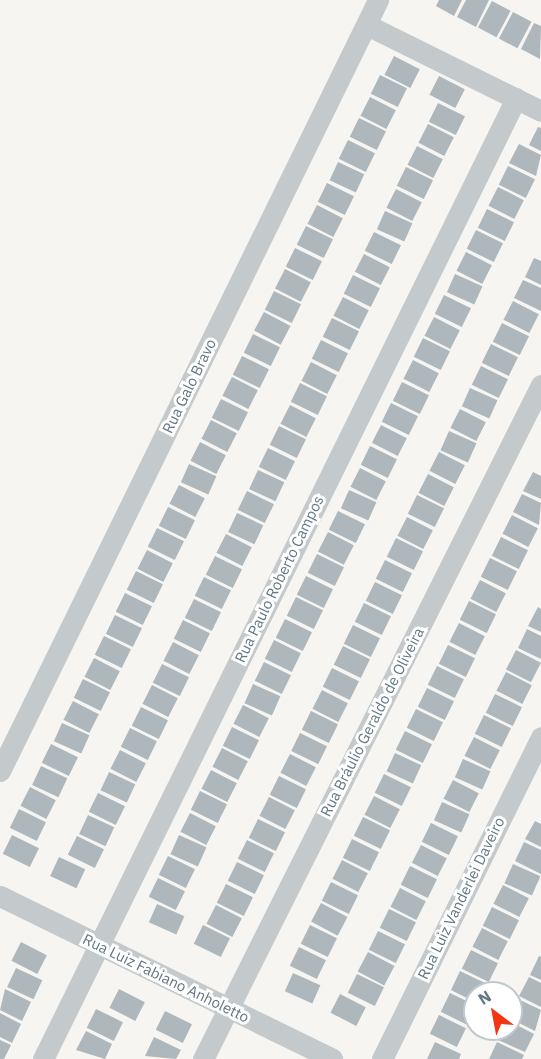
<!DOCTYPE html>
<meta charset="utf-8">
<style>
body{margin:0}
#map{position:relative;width:541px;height:1059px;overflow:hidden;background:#f6f5f1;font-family:"IBM Plex Sans",sans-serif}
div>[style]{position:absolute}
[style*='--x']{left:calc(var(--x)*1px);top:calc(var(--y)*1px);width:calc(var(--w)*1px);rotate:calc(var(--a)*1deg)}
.building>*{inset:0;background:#aeb7bb;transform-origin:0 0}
.street>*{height:21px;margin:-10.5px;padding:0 10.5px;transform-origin:10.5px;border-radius:10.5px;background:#c4c9cb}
span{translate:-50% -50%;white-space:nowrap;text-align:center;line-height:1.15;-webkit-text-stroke:6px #fff;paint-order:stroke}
.street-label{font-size:15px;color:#627885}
.north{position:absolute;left:463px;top:981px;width:60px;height:60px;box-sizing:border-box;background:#fff;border:2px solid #c0c9ce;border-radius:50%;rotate:328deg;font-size:16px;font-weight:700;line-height:24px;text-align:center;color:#627885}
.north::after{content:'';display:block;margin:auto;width:21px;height:27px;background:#f23614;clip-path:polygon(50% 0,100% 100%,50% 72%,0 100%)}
</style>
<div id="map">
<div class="building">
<i style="clip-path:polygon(439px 0,462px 0,454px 16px,436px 6px)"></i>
<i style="clip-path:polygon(466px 0,489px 0,476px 27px,457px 17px)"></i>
<i style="left:492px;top:1px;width:21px;height:30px;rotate:28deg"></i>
<i style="left:513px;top:12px;width:21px;height:30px;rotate:28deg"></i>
<i style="clip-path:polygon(534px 23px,541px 26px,540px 59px,521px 49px)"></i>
<i style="left:394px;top:56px;width:29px;height:21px;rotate:27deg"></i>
<i style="left:380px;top:75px;width:30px;height:21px;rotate:26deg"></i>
<i style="left:439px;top:76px;width:29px;height:21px;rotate:27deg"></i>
<i style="left:370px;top:97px;width:29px;height:21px;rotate:27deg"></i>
<i style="left:438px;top:103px;width:30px;height:21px;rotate:26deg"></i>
<i style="left:359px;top:118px;width:30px;height:21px;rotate:26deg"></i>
<i style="left:428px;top:124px;width:29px;height:21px;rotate:27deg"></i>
<i style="clip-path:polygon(538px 127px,541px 128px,541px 151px,529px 145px)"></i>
<i style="left:348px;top:140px;width:30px;height:21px;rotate:26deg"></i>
<i style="clip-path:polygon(519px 144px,541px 155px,536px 176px,509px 163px)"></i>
<i style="left:417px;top:146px;width:29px;height:21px;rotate:27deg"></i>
<i style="left:338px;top:162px;width:29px;height:20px;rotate:25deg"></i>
<i style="left:508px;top:166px;width:30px;height:21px;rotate:26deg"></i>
<i style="left:406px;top:167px;width:30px;height:21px;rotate:26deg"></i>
<i style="left:327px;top:183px;width:30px;height:21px;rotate:26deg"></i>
<i style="left:498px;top:187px;width:29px;height:21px;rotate:27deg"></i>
<i style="left:396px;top:189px;width:29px;height:21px;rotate:27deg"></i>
<i style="left:317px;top:205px;width:29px;height:21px;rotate:27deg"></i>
<i style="left:487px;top:209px;width:30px;height:21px;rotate:26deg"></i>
<i style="left:385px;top:211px;width:30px;height:20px;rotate:24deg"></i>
<i style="left:306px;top:226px;width:30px;height:21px;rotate:26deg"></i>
<i style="left:476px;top:230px;width:30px;height:21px;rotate:26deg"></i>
<i style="left:374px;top:232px;width:30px;height:21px;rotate:26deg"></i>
<i style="left:295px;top:248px;width:30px;height:21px;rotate:26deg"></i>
<i style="left:466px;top:252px;width:29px;height:21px;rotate:27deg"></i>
<i style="left:364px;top:254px;width:29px;height:20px;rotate:27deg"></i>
<i style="clip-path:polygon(534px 258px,541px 261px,541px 285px,525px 277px)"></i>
<i style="left:285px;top:269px;width:29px;height:22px;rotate:27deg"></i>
<i style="left:455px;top:274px;width:30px;height:20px;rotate:24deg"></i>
<i style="left:353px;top:275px;width:30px;height:21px;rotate:26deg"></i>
<i style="clip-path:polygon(523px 280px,541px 288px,541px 311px,514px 298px)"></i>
<i style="left:274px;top:291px;width:30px;height:21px;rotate:26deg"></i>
<i style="left:444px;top:295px;width:30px;height:21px;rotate:26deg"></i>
<i style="left:343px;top:297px;width:29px;height:21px;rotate:27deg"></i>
<i style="left:513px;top:301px;width:29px;height:21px;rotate:27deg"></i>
<i style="left:264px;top:312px;width:30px;height:21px;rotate:28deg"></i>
<i style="left:434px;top:317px;width:29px;height:21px;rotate:27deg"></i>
<i style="left:332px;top:318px;width:30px;height:21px;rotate:26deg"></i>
<i style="left:502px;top:323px;width:30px;height:21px;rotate:26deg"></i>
<i style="left:253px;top:334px;width:30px;height:21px;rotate:26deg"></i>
<i style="left:423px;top:338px;width:30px;height:21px;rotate:26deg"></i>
<i style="left:321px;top:340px;width:30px;height:21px;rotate:26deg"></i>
<i style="left:491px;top:344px;width:30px;height:21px;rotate:26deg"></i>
<i style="left:242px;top:356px;width:30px;height:21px;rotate:26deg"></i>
<i style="left:413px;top:360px;width:29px;height:21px;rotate:27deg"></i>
<i style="left:311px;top:362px;width:29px;height:21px;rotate:27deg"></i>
<i style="left:481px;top:366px;width:30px;height:21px;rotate:26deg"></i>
<i style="left:232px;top:377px;width:29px;height:21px;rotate:27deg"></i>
<i style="left:402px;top:382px;width:30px;height:21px;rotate:26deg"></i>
<i style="left:300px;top:383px;width:30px;height:21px;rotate:26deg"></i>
<i style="left:470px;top:388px;width:30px;height:20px;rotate:24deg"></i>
<i style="left:221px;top:399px;width:30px;height:21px;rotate:26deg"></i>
<i style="left:391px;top:403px;width:30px;height:21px;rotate:26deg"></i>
<i style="left:290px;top:405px;width:29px;height:21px;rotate:27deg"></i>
<i style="left:460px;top:409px;width:29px;height:21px;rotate:27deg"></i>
<i style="left:211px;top:420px;width:29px;height:21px;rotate:27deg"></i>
<i style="left:381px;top:425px;width:29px;height:20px;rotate:27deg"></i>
<i style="left:279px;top:426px;width:30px;height:21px;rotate:26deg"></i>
<i style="left:449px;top:431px;width:30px;height:21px;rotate:24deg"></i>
<i style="left:200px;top:442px;width:29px;height:21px;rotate:27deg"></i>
<i style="left:370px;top:446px;width:30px;height:21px;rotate:26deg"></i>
<i style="left:268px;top:448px;width:30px;height:21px;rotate:26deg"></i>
<i style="left:439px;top:452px;width:29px;height:21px;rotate:27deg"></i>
<i style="left:189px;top:464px;width:30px;height:20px;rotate:24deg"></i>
<i style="left:360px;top:468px;width:29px;height:21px;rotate:27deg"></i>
<i style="left:258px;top:470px;width:29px;height:21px;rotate:25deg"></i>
<i style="clip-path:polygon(533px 472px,541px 476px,541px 499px,523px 491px)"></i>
<i style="left:428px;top:474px;width:29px;height:21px;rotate:27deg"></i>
<i style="left:179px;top:485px;width:29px;height:21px;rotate:27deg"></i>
<i style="left:349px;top:490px;width:30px;height:20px;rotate:24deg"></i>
<i style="left:247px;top:491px;width:30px;height:21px;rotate:26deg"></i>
<i style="clip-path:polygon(522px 494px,541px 503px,539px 525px,513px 512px)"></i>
<i style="left:417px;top:495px;width:30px;height:21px;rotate:26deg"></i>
<i style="left:168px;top:507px;width:30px;height:21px;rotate:26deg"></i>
<i style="left:338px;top:511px;width:30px;height:21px;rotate:26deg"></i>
<i style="left:237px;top:513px;width:29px;height:21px;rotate:25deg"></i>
<i style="left:512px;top:515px;width:29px;height:21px;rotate:27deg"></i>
<i style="left:407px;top:517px;width:29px;height:21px;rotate:27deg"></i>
<i style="left:157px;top:528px;width:30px;height:21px;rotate:26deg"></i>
<i style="left:328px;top:532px;width:29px;height:22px;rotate:27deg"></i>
<i style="left:226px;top:534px;width:29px;height:21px;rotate:27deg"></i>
<i style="left:501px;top:537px;width:30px;height:21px;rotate:26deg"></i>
<i style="left:396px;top:538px;width:30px;height:21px;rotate:26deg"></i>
<i style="left:147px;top:550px;width:29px;height:21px;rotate:27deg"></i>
<i style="left:317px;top:554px;width:30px;height:21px;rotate:26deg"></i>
<i style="left:215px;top:556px;width:30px;height:21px;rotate:26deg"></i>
<i style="left:490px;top:558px;width:30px;height:21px;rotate:26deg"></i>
<i style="left:385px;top:560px;width:30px;height:21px;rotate:26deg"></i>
<i style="left:136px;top:571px;width:30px;height:21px;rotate:26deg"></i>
<i style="left:306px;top:576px;width:30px;height:21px;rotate:26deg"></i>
<i style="left:204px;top:577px;width:30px;height:21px;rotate:26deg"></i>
<i style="left:480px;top:580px;width:29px;height:21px;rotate:27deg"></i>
<i style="left:375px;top:582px;width:30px;height:21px;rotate:26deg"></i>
<i style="left:125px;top:593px;width:30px;height:21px;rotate:26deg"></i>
<i style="left:296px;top:597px;width:30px;height:21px;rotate:26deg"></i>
<i style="left:194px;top:599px;width:30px;height:21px;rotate:26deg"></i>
<i style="left:469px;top:601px;width:30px;height:21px;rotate:26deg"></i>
<i style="left:364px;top:603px;width:30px;height:21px;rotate:26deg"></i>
<i style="clip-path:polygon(538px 607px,541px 609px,541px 632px,528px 626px)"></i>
<i style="left:115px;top:615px;width:30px;height:21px;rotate:26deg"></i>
<i style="left:285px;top:619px;width:30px;height:21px;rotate:26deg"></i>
<i style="left:183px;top:620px;width:30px;height:21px;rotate:26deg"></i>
<i style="left:459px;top:623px;width:29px;height:21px;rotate:27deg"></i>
<i style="left:353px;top:625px;width:30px;height:21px;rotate:26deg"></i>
<i style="clip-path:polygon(527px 629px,541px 636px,541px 659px,518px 648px)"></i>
<i style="left:104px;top:636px;width:30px;height:21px;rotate:26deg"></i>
<i style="left:274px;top:640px;width:30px;height:21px;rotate:26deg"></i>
<i style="left:173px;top:642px;width:29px;height:21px;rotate:27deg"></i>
<i style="left:448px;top:645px;width:30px;height:21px;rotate:26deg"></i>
<i style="left:343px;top:646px;width:30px;height:21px;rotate:26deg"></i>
<i style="left:516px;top:650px;width:28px;height:22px;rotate:27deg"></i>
<i style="left:94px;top:658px;width:29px;height:21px;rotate:27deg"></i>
<i style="left:264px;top:662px;width:30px;height:21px;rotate:26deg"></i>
<i style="left:162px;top:664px;width:30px;height:21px;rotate:26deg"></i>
<i style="left:437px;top:666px;width:30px;height:21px;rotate:26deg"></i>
<i style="left:332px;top:668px;width:30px;height:21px;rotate:26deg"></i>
<i style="left:506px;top:672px;width:29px;height:21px;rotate:27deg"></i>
<i style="left:83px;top:679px;width:30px;height:21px;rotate:26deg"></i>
<i style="left:253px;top:684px;width:30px;height:21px;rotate:24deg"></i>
<i style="left:152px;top:685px;width:29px;height:21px;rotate:27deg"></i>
<i style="left:427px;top:688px;width:30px;height:21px;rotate:26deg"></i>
<i style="left:322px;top:690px;width:29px;height:21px;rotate:27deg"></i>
<i style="left:495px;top:694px;width:30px;height:21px;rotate:26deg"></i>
<i style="left:73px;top:701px;width:29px;height:21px;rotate:27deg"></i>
<i style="left:243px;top:705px;width:29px;height:21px;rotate:27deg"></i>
<i style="left:141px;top:707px;width:30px;height:21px;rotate:26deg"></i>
<i style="left:416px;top:709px;width:30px;height:21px;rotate:26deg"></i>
<i style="left:311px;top:711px;width:30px;height:21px;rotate:26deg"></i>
<i style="left:484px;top:715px;width:30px;height:21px;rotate:26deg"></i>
<i style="left:62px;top:723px;width:30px;height:20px;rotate:24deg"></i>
<i style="left:232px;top:727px;width:30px;height:21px;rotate:26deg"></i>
<i style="left:130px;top:728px;width:30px;height:21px;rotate:26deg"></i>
<i style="left:405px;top:731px;width:30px;height:21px;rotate:26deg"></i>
<i style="left:300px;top:733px;width:30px;height:20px;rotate:26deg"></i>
<i style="left:474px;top:737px;width:29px;height:21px;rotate:27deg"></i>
<i style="left:51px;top:744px;width:30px;height:21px;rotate:26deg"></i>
<i style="left:222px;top:748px;width:29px;height:21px;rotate:27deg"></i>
<i style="left:120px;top:750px;width:29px;height:21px;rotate:27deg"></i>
<i style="left:395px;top:753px;width:29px;height:20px;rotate:25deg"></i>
<i style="left:290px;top:754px;width:29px;height:21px;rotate:27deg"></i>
<i style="left:463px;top:759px;width:30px;height:20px;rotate:24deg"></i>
<i style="left:41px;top:766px;width:29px;height:21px;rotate:25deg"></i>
<i style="left:211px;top:770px;width:29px;height:21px;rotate:27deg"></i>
<i style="left:109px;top:772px;width:29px;height:20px;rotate:25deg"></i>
<i style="left:384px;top:774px;width:30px;height:21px;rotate:26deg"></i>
<i style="left:279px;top:776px;width:30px;height:21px;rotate:26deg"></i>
<i style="left:453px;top:780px;width:29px;height:21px;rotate:27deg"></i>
<i style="left:30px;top:787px;width:29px;height:21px;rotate:27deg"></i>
<i style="left:200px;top:791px;width:30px;height:21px;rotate:26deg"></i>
<i style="left:98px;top:793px;width:30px;height:21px;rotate:26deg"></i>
<i style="left:374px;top:796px;width:29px;height:21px;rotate:27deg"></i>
<i style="left:269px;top:797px;width:29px;height:21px;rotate:27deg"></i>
<i style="left:442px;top:802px;width:30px;height:20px;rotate:24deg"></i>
<i style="left:19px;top:809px;width:30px;height:21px;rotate:26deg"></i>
<i style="left:190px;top:813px;width:29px;height:21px;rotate:27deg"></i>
<i style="left:88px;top:815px;width:29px;height:21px;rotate:25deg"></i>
<i style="left:363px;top:817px;width:30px;height:21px;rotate:26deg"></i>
<i style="left:258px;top:819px;width:30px;height:21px;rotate:26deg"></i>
<i style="clip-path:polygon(535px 821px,541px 824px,541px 847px,525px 839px)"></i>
<i style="left:431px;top:823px;width:30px;height:21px;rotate:26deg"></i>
<i style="left:12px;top:835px;width:30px;height:21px;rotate:26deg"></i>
<i style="left:179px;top:835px;width:30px;height:21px;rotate:24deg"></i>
<i style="left:77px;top:836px;width:30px;height:21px;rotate:26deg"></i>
<i style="left:352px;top:839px;width:30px;height:21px;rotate:26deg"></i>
<i style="left:247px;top:840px;width:30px;height:21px;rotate:26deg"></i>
<i style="clip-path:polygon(524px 842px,541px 850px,541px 874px,515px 861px)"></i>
<i style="left:421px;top:845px;width:29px;height:20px;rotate:27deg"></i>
<i style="left:168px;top:856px;width:30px;height:21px;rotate:26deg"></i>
<i style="left:59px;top:857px;width:29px;height:21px;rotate:25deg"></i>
<i style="left:342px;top:860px;width:29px;height:21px;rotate:27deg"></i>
<i style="left:237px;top:862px;width:30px;height:21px;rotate:26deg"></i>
<i style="left:513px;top:864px;width:30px;height:21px;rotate:24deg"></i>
<i style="left:410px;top:866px;width:30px;height:21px;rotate:26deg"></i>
<i style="left:158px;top:878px;width:30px;height:21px;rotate:26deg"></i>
<i style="left:331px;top:882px;width:30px;height:21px;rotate:26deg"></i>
<i style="left:226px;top:884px;width:30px;height:21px;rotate:26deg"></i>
<i style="left:503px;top:885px;width:29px;height:21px;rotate:27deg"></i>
<i style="left:400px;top:888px;width:29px;height:21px;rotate:27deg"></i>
<i style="left:321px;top:903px;width:30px;height:21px;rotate:28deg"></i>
<i style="left:157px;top:904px;width:30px;height:20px;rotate:24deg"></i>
<i style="left:216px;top:905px;width:29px;height:21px;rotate:27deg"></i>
<i style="left:492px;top:907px;width:30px;height:21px;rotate:26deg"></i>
<i style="left:389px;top:909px;width:30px;height:21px;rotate:26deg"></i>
<i style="left:203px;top:925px;width:30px;height:21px;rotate:26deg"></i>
<i style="left:310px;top:925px;width:30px;height:21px;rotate:26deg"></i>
<i style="left:482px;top:928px;width:29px;height:21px;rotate:27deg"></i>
<i style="left:378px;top:931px;width:30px;height:21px;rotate:26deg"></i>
<i style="left:21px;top:942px;width:29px;height:21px;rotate:27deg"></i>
<i style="left:299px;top:947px;width:30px;height:21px;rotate:26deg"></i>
<i style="left:471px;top:950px;width:30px;height:21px;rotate:26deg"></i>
<i style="left:368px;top:952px;width:30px;height:22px;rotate:28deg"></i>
<i style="clip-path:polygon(539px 956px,541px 957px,541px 980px,530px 975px)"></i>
<i style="left:16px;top:968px;width:29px;height:21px;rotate:25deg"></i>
<i style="clip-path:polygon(460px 971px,487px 984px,483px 993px,475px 993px,475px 1002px,451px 990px)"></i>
<i style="left:293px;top:973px;width:30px;height:20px;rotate:24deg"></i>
<i style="left:357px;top:974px;width:30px;height:21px;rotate:26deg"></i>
<i style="clip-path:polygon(529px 977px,541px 983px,541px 1007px,519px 996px)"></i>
<i style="clip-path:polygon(5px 989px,31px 1002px,22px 1021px,0 1010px)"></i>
<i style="left:119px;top:989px;width:29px;height:21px;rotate:27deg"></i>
<i style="left:450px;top:993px;width:28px;height:21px;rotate:26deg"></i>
<i style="left:340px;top:994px;width:29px;height:21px;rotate:27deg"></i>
<i style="clip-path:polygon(518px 999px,541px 1010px,535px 1031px,511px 1019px)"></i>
<i style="left:96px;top:1009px;width:30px;height:21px;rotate:26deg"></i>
<i style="left:165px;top:1011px;width:30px;height:21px;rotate:26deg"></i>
<i style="clip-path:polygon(0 1013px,21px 1024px,12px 1043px,0 1037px)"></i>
<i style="left:439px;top:1015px;width:30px;height:21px;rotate:26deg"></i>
<i style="clip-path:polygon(511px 1022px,534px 1034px,525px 1052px,498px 1040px,503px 1029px,511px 1029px)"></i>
<i style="clip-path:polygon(86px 1031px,112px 1044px,105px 1059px,76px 1050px)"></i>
<i style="clip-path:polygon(154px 1037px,181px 1050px,176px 1059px,145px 1056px)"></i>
<i style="clip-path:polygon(0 1040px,11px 1045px,4px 1059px,0 1059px)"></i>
<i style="clip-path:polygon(435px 1042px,461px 1054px,459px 1059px,427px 1059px)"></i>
<i style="clip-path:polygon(497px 1042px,524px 1055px,522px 1059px,489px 1059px)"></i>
</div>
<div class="street">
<i style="--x:367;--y:25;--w:194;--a:26.3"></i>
<i style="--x:0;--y:771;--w:859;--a:-63.88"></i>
<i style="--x:0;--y:896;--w:370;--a:26.1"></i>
<i style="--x:43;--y:1059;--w:1071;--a:-63.79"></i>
<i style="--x:203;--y:1059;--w:754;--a:-63.37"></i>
<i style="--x:382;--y:1059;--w:359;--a:-63.7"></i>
</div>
<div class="street-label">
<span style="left:189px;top:386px;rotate:-64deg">Rua Galo Bravo</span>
<span style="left:279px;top:579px;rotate:-64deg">Rua Paulo Roberto Campos</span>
<span style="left:372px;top:722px;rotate:-63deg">Rua Bráulio Geraldo de Oliveira</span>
<span style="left:461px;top:898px;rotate:-64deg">Rua Luiz Vanderlei Daveiro</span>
<span style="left:166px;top:978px;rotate:26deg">Rua Luiz Fabiano Anholetto</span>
</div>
<div class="north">N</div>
</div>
